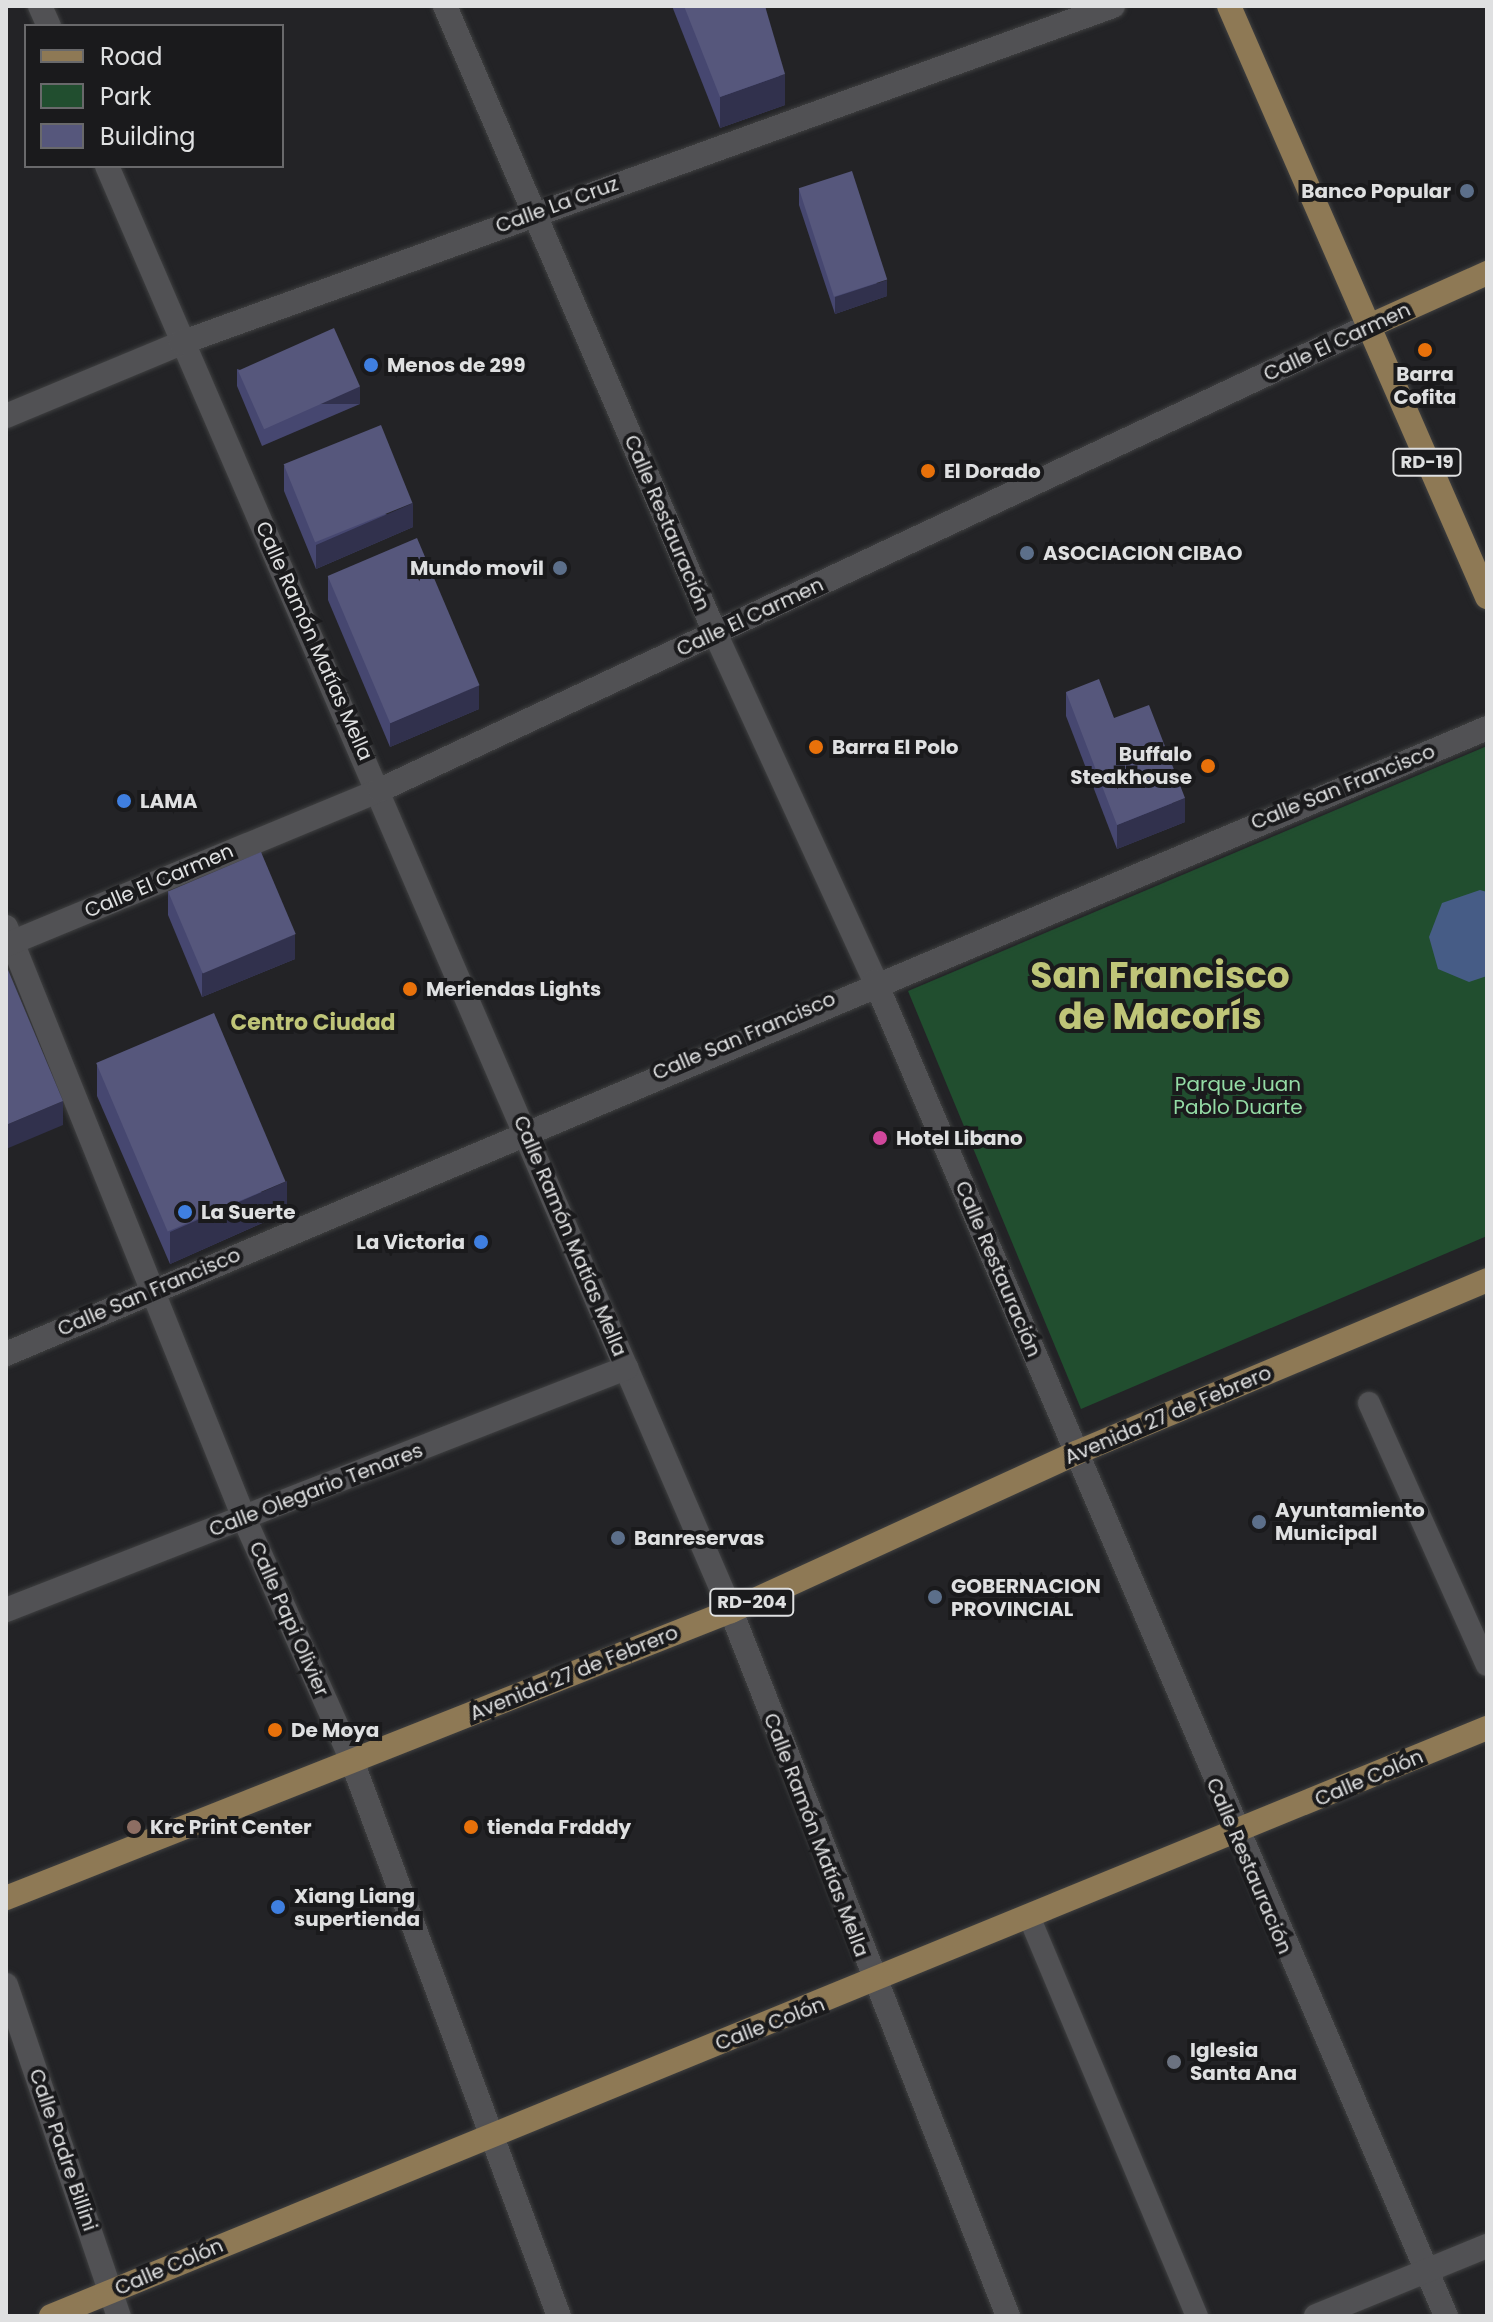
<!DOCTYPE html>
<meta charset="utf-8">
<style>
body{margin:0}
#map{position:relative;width:1493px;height:2322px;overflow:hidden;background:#232326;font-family:Poppins,sans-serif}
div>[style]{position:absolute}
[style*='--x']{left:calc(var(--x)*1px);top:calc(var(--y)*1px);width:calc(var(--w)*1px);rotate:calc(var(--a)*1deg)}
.green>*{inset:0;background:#214e2f}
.water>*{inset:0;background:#465c86}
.roads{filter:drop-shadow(0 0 2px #3f4041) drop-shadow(0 0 2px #3f4041)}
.lane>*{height:22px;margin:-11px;padding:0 11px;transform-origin:11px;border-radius:11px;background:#515154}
.street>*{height:24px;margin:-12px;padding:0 12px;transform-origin:12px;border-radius:12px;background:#515154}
.primary>*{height:24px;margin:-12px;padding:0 12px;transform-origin:12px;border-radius:12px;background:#8e7955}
.wall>*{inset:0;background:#464770}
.shaded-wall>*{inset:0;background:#31314d;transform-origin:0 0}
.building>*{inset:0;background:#56577c;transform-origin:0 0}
.dots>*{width:22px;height:22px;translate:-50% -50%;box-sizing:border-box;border:4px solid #1a1a1c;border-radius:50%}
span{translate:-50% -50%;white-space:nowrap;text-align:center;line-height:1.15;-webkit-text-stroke:8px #1a1a1c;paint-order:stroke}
.shield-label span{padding:2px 6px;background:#1a1a1c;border:2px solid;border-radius:6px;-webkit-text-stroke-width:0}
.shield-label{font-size:18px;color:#dfe0e1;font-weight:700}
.poi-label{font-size:20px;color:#dfe0e1;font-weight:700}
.right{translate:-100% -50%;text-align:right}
.left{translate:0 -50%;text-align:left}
.street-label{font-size:20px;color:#dfe0e1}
.park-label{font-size:20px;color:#94dba5}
.neighbourhood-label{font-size:22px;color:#bfc578;font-weight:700}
.town-label{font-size:36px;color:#bfc578;font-weight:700}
.frame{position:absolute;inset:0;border:8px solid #dfe0e1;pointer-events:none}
.legend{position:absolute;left:24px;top:24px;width:260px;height:144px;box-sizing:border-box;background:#1a1a1c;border:2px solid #69696b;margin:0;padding:10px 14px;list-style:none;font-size:24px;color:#dfe0e1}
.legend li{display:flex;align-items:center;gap:16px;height:40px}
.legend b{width:40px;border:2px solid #69696b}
</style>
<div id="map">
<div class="green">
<i style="clip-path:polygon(1487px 746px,1487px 1236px,1081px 1409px,908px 991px)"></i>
</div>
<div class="water">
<i style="clip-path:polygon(1480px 890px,1487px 892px,1487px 976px,1469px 982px,1438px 969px,1429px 937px,1442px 903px)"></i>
</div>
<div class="roads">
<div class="lane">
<i style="--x:1369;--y:1403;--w:287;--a:65.8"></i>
<i style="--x:1030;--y:1919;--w:431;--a:67.2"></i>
</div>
<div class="street">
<i style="--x:40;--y:6;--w:22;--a:66"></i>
<i style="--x:445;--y:6;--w:683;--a:66.7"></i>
<i style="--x:715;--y:633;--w:383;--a:65.3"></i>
<i style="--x:875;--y:981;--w:1452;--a:66.84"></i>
<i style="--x:107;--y:166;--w:1574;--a:66.64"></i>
<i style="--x:731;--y:1611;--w:757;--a:68.55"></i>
<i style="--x:6;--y:416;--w:190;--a:-22.6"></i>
<i style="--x:181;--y:343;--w:991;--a:-19.88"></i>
<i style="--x:6;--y:927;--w:637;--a:68.06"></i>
<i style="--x:244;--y:1518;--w:266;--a:66"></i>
<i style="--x:352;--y:1761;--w:592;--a:69.55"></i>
<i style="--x:6;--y:945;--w:405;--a:-22.5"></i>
<i style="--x:380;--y:790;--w:1090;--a:-25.13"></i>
<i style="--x:6;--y:1354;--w:1608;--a:-22.91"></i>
<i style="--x:6;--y:1610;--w:666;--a:-21.32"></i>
<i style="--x:6;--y:1985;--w:350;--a:71.2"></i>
<i style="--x:1316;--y:2316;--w:185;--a:-22.3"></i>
</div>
<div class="primary">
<i style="--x:1229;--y:6;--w:645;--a:66.42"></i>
<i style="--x:1367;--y:327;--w:132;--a:-24.2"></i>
<i style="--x:6;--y:1898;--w:780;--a:-21.6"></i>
<i style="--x:731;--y:1611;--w:379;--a:-24.6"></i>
<i style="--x:1076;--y:1453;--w:446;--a:-22.8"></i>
<i style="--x:51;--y:2316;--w:1552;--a:-22.27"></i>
</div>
</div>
<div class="wall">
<i style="clip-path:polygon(672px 6px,765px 6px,785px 105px,720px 128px)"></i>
<i style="clip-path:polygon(799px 188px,887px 296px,835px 314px,799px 205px)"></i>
<i style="clip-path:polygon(237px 369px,360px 404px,262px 446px,237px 386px)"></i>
<i style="clip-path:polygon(284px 466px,413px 527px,316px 569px,284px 491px)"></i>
<i style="clip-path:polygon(328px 576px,479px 709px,390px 747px,328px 600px)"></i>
<i style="clip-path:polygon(1066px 692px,1114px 718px,1185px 822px,1117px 849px,1066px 716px)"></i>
<i style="clip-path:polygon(168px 891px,295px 959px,202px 997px,168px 915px)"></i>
<i style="clip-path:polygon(97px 1065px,287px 1212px,170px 1264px,97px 1096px)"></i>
</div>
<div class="shaded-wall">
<i style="clip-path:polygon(785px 74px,785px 105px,720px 128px,720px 97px)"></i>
<i style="clip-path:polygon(887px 280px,887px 296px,835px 314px,835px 297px)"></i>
<i style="left:360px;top:387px;width:17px;height:107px;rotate:90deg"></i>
<i style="clip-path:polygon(413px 503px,413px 527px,316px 569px,316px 545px)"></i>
<i style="clip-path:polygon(479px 685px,479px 709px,390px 747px,390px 723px)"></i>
<i style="clip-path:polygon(1185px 798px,1185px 822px,1117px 849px,1117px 825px)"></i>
<i style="clip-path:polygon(295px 934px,295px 959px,202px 997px,202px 973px)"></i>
<i style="clip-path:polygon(63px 1101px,63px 1125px,6px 1149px,6px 1125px)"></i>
<i style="clip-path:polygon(287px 1181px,287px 1212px,170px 1264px,170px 1232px)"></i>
</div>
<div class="building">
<i style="clip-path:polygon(684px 6px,765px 6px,785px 74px,720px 97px)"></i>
<i style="left:852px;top:171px;width:114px;height:56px;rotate:72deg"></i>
<i style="left:334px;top:328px;width:64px;height:105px;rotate:66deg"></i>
<i style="left:381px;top:425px;width:84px;height:105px;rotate:68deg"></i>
<i style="left:417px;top:538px;width:160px;height:97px;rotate:67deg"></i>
<i style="clip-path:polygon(1099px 679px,1114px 718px,1149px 705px,1185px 798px,1117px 825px,1066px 692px)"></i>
<i style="left:261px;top:852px;width:89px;height:101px;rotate:67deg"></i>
<i style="clip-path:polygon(6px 965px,63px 1101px,6px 1125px)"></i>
<i style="left:214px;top:1013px;width:183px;height:128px;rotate:67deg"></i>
</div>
<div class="dots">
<i style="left:1467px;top:191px;background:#5c6f8a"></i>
<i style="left:1425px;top:350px;background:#e8710a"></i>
<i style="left:371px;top:365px;background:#3f7fe0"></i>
<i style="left:928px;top:471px;background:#e8710a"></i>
<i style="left:1027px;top:553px;background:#5c6f8a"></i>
<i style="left:560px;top:568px;background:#5c6f8a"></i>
<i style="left:816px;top:747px;background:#e8710a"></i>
<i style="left:1208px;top:766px;background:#e8710a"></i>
<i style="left:124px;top:801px;background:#3f7fe0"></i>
<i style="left:410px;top:989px;background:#e8710a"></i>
<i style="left:880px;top:1138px;background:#d1479c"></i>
<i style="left:185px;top:1212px;background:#3f7fe0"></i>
<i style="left:481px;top:1242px;background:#3f7fe0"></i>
<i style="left:1259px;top:1522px;background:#5c6f8a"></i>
<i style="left:618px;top:1538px;background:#5c6f8a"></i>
<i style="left:935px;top:1597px;background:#5c6f8a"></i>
<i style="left:275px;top:1730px;background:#e8710a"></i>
<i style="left:134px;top:1827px;background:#8d6e63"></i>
<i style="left:471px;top:1827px;background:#e8710a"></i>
<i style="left:278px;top:1907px;background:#3f7fe0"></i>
<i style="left:1174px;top:2062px;background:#6b7280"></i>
</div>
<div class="shield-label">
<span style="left:1427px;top:462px">RD-19</span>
<span style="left:752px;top:1602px">RD-204</span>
</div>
<div class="poi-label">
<span class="right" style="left:1451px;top:191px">Banco Popular</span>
<span class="left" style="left:387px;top:365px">Menos de 299</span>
<span style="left:1425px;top:386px">Barra<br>Cofita</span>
<span class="left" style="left:944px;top:471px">El Dorado</span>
<span class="left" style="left:1043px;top:553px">ASOCIACION CIBAO</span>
<span class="right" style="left:544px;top:568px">Mundo movil</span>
<span class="left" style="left:832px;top:747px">Barra El Polo</span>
<span class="right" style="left:1192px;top:766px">Buffalo<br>Steakhouse</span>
<span class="left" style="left:140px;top:801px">LAMA</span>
<span class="left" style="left:426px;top:989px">Meriendas Lights</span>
<span class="left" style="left:896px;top:1138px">Hotel Libano</span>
<span class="left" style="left:201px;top:1212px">La Suerte</span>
<span class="right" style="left:465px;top:1242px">La Victoria</span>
<span class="left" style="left:1275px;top:1522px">Ayuntamiento<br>Municipal</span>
<span class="left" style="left:634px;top:1538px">Banreservas</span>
<span class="left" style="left:951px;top:1598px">GOBERNACION<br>PROVINCIAL</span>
<span class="left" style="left:291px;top:1730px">De Moya</span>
<span class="left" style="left:150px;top:1827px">Krc Print Center</span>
<span class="left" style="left:487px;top:1827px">tienda Frdddy</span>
<span class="left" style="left:294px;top:1908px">Xiang Liang<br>supertienda</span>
<span class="left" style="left:1190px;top:2062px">Iglesia<br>Santa Ana</span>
</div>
<div class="street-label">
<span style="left:557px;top:205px;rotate:-20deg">Calle La Cruz</span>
<span style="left:1337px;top:342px;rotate:-25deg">Calle El Carmen</span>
<span style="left:667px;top:523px;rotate:67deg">Calle Restauración</span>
<span style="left:750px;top:617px;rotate:-25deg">Calle El Carmen</span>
<span style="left:314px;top:641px;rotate:66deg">Calle Ramón Matías Mella</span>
<span style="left:1343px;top:787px;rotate:-22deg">Calle San Francisco</span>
<span style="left:159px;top:881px;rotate:-23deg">Calle El Carmen</span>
<span style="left:744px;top:1036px;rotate:-23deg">Calle San Francisco</span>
<span style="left:570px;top:1236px;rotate:67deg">Calle Ramón Matías Mella</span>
<span style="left:998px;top:1269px;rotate:67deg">Calle Restauración</span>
<span style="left:149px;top:1292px;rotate:-23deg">Calle San Francisco</span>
<span style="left:1168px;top:1415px;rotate:-23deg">Avenida 27 de Febrero</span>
<span style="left:316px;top:1490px;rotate:-21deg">Calle Olegario Tenares</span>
<span style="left:289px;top:1619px;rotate:66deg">Calle Papi Olivier</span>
<span style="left:574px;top:1673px;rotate:-22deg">Avenida 27 de Febrero</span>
<span style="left:1369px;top:1778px;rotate:-23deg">Calle Colón</span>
<span style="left:816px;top:1835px;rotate:69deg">Calle Ramón Matías Mella</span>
<span style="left:1249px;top:1866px;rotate:67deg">Calle Restauración</span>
<span style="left:770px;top:2024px;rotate:-21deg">Calle Colón</span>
<span style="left:63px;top:2150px;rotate:71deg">Calle Padre Billini</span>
<span style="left:169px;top:2267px;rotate:-23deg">Calle Colón</span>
</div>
<div class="park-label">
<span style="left:1238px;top:1096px">Parque Juan<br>Pablo Duarte</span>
</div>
<div class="neighbourhood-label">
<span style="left:313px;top:1023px">Centro Ciudad</span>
</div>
<div class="town-label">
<span style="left:1160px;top:996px">San Francisco<br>de Macorís</span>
</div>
<div class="frame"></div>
<ul class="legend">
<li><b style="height:10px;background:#8e7955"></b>Road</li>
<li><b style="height:22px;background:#214e2f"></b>Park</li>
<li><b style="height:22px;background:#56577c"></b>Building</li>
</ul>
</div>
